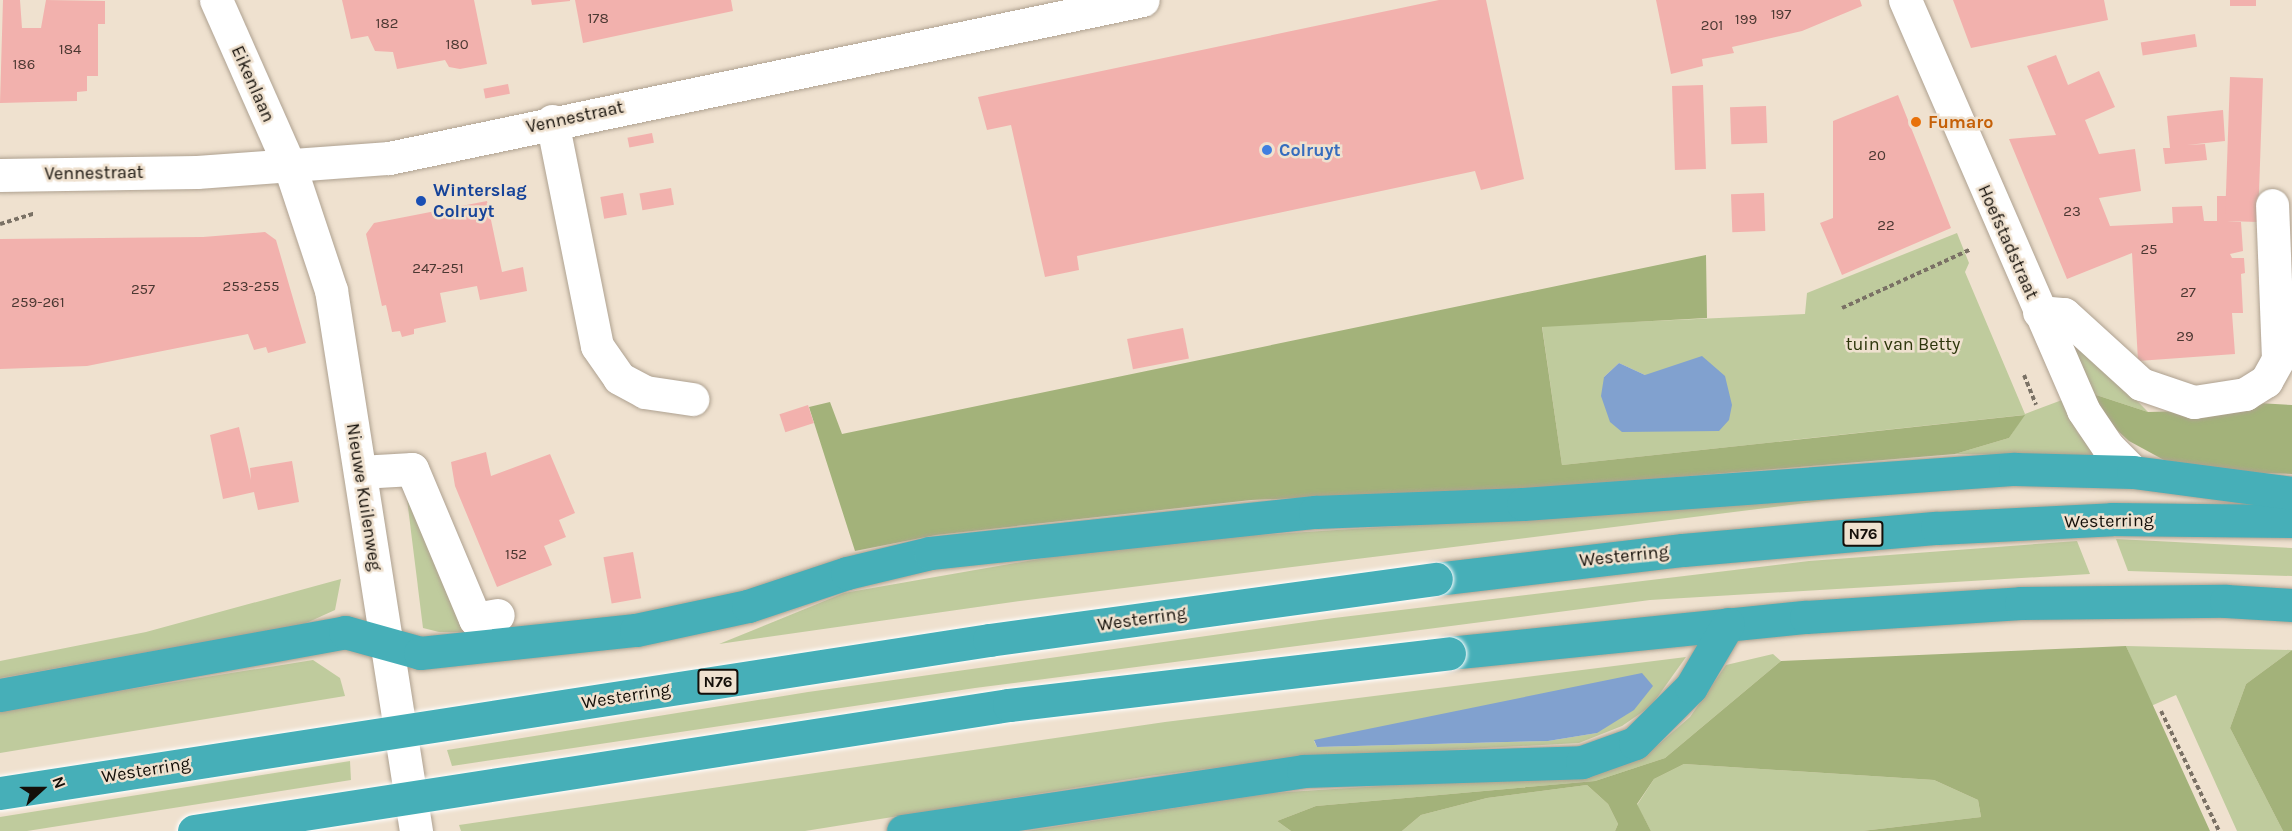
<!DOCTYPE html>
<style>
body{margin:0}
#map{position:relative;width:2292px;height:831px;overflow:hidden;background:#efe1cf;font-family:Karla,sans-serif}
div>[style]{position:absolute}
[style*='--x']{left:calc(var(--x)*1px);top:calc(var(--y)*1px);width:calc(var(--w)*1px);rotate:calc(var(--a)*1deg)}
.green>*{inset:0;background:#bfcb9d}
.forest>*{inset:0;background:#a3b27a}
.water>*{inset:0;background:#81a1cf}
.building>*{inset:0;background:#f2b1ad;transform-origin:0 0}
.path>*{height:4px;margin-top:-2px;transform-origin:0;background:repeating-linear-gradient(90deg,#7a7165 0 4.5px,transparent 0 7.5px)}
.roads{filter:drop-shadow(0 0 2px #aea190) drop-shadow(0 0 2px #aea190)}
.minor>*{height:33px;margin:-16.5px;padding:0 16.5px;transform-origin:16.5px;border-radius:16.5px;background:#fff}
.highway>*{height:33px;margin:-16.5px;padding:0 16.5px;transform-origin:16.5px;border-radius:16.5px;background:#46afb8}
.bridges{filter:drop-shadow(0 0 2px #fff) drop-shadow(0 0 2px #fff)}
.highway-bridge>*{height:33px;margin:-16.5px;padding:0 16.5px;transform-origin:16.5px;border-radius:16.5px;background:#46afb8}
.dots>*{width:16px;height:16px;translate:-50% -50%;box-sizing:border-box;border:3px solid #efe1cf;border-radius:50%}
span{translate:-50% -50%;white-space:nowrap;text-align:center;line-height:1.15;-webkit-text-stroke:5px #efe1cf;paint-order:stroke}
.number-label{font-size:15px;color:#4c3832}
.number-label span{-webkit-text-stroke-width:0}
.shield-label span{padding:2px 4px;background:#efe1cf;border:2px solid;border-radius:4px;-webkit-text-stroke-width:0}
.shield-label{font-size:16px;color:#140f09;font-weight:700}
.street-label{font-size:18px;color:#140f09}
.food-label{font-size:18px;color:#c56008;font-weight:700}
.left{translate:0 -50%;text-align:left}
.shop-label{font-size:18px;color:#366cbe;font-weight:700}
.transit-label{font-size:18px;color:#164399;font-weight:700}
.park-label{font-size:18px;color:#2d360b}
.north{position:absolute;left:12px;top:759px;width:60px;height:60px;-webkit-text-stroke:4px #efe1cf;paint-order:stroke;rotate:69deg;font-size:16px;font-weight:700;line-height:24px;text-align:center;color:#140f09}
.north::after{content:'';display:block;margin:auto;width:21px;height:27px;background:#140f09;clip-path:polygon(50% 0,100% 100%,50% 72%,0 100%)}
</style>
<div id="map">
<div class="green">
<i style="clip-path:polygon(evenodd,1957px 233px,1969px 263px,1965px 272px,2025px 414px,2062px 400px,2078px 433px,2099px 456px,1955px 454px,2009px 438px,2024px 415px,1562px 465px,1542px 326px,1805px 314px,1807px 293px,1957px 233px,1619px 363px,1645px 375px,1604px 377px,1619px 363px)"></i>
<i style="clip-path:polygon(2076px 345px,2116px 379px,2148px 412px,2090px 393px,2069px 350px)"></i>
<i style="clip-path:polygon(1846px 498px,1020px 601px,719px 644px,844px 593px,1130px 543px)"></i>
<i style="clip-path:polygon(407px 499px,468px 632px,439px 632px,423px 628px)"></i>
<i style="clip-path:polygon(2116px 539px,2292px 548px,2292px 576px,2128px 571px)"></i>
<i style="clip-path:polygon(2077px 541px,2090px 574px,1650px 600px,975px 688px,452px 766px,447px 750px,808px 692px,1334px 618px,1809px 561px)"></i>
<i style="clip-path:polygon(341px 579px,335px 610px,302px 625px,0 678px,0 661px,146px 632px)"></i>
<i style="clip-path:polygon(2126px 646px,2292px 650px,2246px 684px,2230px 728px,2283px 831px,2237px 831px,2176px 695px,2151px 706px)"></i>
<i style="clip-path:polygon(1773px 654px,1781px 661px,1665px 758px,1595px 781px,1316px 806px,1277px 821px,1291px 831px,1027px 831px,1272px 793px,1600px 772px,1651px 751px,1690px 717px,1726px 665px)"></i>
<i style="clip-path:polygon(evenodd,1686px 657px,1651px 706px,1622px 726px,1579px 743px,1297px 758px,1149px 776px,805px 831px,461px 831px,459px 825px,1165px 722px,1686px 657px,1597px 733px,1548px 741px,1317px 747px,1314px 741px,1597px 733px)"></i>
<i style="clip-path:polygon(313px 660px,340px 678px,345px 696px,0 753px,0 710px)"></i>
<i style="clip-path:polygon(350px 761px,351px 780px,27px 831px,0 831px,0 817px)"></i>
<i style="clip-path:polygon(1684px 764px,1934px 780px,1978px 800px,1981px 817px,1862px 831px,1651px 831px,1637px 805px,1654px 779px)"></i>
<i style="clip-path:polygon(1587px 785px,1608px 804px,1618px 824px,1615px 831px,1402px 831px,1421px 815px,1487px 798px)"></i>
</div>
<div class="forest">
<i style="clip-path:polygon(1706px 255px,1707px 318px,1542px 327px,1562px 465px,2025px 415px,2009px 438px,1955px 454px,1557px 487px,1251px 500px,936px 535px,855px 551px,809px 407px,830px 402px,842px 434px)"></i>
<i style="clip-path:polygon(2090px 393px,2148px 412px,2253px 409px,2258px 403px,2292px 405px,2292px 474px,2229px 472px,2164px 460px,2129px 441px,2108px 422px)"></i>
<i style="clip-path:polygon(2126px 646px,2210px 831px,1862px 831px,1981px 817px,1978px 800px,1934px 780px,1684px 764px,1654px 779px,1637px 804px,1651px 831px,1615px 831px,1618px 824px,1608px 804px,1587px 785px,1487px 798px,1421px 815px,1402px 831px,1291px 831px,1277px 821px,1316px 806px,1595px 781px,1665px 758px,1781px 661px)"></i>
<i style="clip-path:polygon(2292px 650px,2292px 831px,2283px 831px,2230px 728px,2246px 684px)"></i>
</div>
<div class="water">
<i style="clip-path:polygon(1702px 356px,1725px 376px,1732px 405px,1729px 420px,1719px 431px,1622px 432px,1610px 422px,1601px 396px,1604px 377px,1619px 363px,1645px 375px)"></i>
<i style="clip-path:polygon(1642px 673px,1653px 686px,1634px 710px,1597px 733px,1548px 741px,1317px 747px,1314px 740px)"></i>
</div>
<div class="building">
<i style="clip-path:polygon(3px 0,20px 0,22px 28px,41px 28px,46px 0,105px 1px,105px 24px,98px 24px,98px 76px,87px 76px,87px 91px,77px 92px,77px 101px,0 103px)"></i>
<i style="clip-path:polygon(342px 0,474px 0,487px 64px,460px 69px,449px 67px,445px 60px,397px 69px,393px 52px,375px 51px,368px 36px,351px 39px)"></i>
<i style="clip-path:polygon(531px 0,570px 0,570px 1px,532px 5px)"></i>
<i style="clip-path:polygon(575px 0,731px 0,733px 11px,583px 43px)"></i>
<i style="clip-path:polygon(1439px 0,1486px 0,1524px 179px,1481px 190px,1475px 171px,1077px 256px,1079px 270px,1045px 277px,1011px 125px,987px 130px,978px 97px)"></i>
<i style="clip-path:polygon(1656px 0,1860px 0,1862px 6px,1802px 31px,1732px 47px,1734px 53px,1702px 59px,1703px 66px,1671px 74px)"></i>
<i style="clip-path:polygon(1953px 0,2104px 0,2108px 20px,1971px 48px)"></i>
<i style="left:2230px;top:0;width:26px;height:6px"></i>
<i style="left:2195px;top:34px;width:13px;height:55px;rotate:81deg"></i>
<i style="clip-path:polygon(2056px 55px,2068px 85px,2099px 71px,2115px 107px,2085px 120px,2099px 154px,2135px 149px,2141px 191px,2099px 198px,2110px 226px,2173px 223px,2172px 207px,2202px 206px,2204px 221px,2217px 221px,2217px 196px,2227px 196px,2227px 221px,2241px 222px,2243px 251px,2230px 254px,2232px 258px,2244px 258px,2245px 273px,2241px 274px,2243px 313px,2232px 313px,2235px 354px,2138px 361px,2132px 253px,2067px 279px,2009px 139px,2056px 135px,2027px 66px)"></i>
<i style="left:2230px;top:77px;width:33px;height:144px;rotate:2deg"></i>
<i style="left:508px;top:84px;width:10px;height:25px;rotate:79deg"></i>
<i style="left:1703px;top:85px;width:84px;height:31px;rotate:88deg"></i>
<i style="clip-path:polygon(1898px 95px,1951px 228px,1842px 275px,1820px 223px,1833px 218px,1833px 121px)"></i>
<i style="left:1766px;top:106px;width:37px;height:36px;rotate:88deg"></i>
<i style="clip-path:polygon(2223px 110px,2225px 141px,2187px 145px,2205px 144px,2207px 160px,2165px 164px,2163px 148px,2170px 148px,2167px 116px)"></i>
<i style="left:652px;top:133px;width:10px;height:25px;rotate:79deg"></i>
<i style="left:671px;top:188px;width:17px;height:32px;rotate:80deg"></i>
<i style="left:623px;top:193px;width:22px;height:23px;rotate:80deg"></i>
<i style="left:1764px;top:193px;width:38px;height:33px;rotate:88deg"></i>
<i style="clip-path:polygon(487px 201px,502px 272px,523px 267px,527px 291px,480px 300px,477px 286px,440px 293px,446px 322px,414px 329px,414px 334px,402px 337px,400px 331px,392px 332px,386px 305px,382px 306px,366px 234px,374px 223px)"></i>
<i style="clip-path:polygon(265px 232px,276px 240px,306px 343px,268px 353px,266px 347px,254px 350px,248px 334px,87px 366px,0 369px,0 239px,203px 237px)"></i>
<i style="left:1183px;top:328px;width:31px;height:57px;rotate:79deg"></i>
<i style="left:808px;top:405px;width:19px;height:30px;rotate:72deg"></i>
<i style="clip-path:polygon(239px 427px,251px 480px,250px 468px,292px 461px,299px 502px,258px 510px,254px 492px,223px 499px,210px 435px)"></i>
<i style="clip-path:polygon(486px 452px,491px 476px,550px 454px,575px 513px,559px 520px,566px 537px,544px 546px,552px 565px,497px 587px,455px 486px,451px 462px)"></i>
<i style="left:633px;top:552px;width:47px;height:30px;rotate:80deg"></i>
</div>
<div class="path">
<i style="--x:0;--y:224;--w:37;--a:-17"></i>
<i style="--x:1842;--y:308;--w:140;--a:-24.5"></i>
<i style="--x:2024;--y:375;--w:32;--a:68"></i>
<i style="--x:2161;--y:711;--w:133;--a:64.2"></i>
</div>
<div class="roads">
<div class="minor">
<i style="--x:216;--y:0;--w:183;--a:66.1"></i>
<i style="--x:290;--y:167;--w:130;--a:71.6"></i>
<i style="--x:331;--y:290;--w:548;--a:81.07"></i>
<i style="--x:1905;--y:0;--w:447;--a:66.5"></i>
<i style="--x:2083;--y:410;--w:45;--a:56"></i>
<i style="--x:2108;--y:447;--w:35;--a:45"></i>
<i style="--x:552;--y:121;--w:229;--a:78.7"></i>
<i style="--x:597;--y:346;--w:39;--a:55"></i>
<i style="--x:619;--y:378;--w:30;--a:28"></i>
<i style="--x:645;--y:392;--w:48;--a:8.5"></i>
<i style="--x:0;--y:175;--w:197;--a:-0.9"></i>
<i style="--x:197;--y:172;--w:193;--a:-4.2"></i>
<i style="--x:389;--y:158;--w:770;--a:-11.84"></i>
<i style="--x:2039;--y:312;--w:25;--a:5"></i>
<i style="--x:2064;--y:314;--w:104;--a:42.3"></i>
<i style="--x:2141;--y:384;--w:56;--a:18.8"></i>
<i style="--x:2194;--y:402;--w:52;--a:-8.9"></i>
<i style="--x:2245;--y:394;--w:25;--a:-32"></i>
<i style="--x:2266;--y:381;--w:25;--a:-61"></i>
<i style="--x:2278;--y:359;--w:154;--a:-92.2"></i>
<i style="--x:360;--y:472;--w:52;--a:-3.3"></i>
<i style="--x:412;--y:469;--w:163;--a:67.2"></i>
<i style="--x:475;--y:619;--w:23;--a:-10"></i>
</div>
<div class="highway">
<i style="--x:1436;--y:579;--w:249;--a:-6.7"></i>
<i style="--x:1683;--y:550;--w:255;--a:-5"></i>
<i style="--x:1937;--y:528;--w:175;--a:-2.9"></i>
<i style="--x:2112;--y:519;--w:180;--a:0.6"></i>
<i style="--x:1449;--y:653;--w:359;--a:-5.8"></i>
<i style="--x:1806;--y:617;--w:215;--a:-3.7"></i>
<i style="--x:2021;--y:603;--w:205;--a:-0.6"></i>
<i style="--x:2226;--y:601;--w:66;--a:3.5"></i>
<i style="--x:0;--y:695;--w:351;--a:-10.3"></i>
<i style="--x:345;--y:632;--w:78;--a:15.6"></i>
<i style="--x:420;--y:653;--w:217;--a:-6.1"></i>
<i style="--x:636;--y:630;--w:115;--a:-12.1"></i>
<i style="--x:748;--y:606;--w:104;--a:-18.4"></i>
<i style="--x:847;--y:573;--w:85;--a:-13.5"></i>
<i style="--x:930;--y:553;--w:387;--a:-6.1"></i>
<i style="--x:1315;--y:512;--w:208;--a:-2.2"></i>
<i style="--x:1523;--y:504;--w:493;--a:-4.1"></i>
<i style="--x:2015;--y:469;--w:118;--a:1.5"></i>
<i style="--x:2133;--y:472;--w:160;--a:7.5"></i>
<i style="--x:903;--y:831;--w:404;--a:-8.5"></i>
<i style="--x:1303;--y:771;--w:279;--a:-1.8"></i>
<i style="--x:1582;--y:762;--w:56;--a:-19.7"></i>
<i style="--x:1635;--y:743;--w:79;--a:-45"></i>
<i style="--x:1691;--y:687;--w:73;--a:-59.6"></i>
</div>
</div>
<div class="bridges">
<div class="highway-bridge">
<i style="--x:0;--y:793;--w:1001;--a:-8.79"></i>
<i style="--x:989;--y:640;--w:451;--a:-7.8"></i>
<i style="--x:194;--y:831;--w:825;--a:-8.79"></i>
<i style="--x:1009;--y:705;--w:443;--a:-6.7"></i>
</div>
</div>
<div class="dots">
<i style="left:1916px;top:122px;background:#e8710a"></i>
<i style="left:1267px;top:150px;background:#3f7fe0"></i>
<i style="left:421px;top:201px;background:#1a4fb4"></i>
</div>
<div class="number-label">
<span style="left:1781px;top:15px">197</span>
<span style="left:598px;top:19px">178</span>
<span style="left:1746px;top:20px">199</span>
<span style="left:387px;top:24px">182</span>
<span style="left:1712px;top:26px">201</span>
<span style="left:457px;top:45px">180</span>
<span style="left:70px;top:50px">184</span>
<span style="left:24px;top:65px">186</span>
<span style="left:1877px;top:156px">20</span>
<span style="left:2072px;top:212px">23</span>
<span style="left:1886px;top:226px">22</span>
<span style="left:2149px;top:250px">25</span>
<span style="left:438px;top:269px">247-251</span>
<span style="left:251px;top:287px">253-255</span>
<span style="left:143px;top:290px">257</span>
<span style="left:2188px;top:293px">27</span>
<span style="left:38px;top:303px">259-261</span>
<span style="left:2185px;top:337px">29</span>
<span style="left:516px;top:555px">152</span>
</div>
<div class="shield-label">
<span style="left:1863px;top:534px">N76</span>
<span style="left:718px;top:682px">N76</span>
</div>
<div class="street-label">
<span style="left:253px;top:84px;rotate:66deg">Eikenlaan</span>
<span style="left:575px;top:117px;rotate:-12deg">Vennestraat</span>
<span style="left:94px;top:173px;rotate:-1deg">Vennestraat</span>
<span style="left:2008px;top:242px;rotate:66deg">Hoefstadstraat</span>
<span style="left:364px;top:497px;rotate:81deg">Nieuwe Kuilenweg</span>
<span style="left:2109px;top:521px;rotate:-1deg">Westerring</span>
<span style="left:1624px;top:556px;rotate:-6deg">Westerring</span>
<span style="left:1142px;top:619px;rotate:-8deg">Westerring</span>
<span style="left:626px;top:696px;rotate:-9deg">Westerring</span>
<span style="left:146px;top:770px;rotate:-9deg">Westerring</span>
</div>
<div class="food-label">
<span class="left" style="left:1928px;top:122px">Fumaro</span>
</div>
<div class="shop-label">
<span class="left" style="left:1279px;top:150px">Colruyt</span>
</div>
<div class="transit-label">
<span class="left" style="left:433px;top:201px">Winterslag<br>Colruyt</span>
</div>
<div class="park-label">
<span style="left:1903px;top:344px">tuin van Betty</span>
</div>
<div class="north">N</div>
</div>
